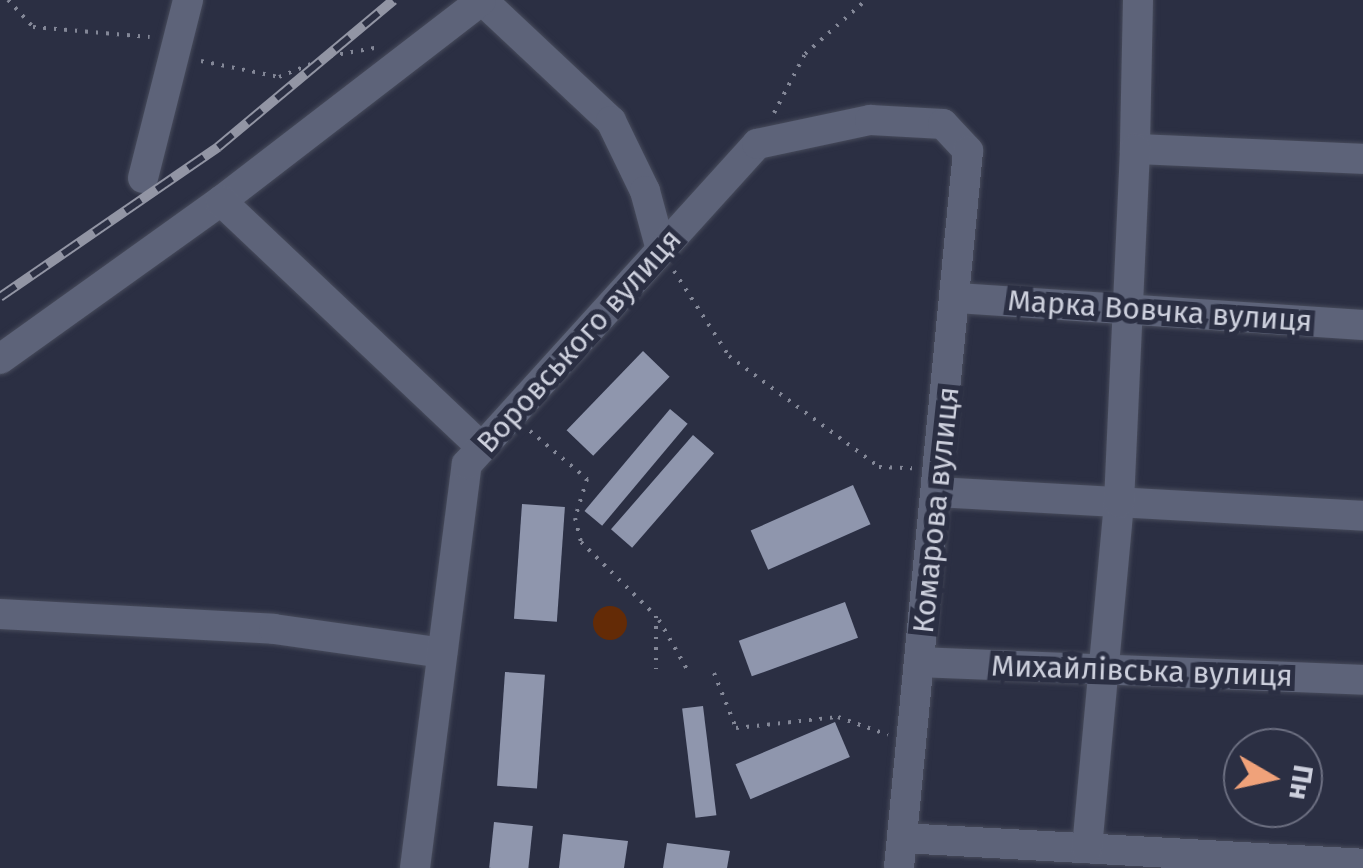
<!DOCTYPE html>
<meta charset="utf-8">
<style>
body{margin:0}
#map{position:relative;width:1363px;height:868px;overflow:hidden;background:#2b2f43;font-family:"Fira Sans",sans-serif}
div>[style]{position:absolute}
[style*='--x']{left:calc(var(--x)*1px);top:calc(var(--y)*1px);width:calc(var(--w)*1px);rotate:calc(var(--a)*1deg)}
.green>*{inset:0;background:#642b06}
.round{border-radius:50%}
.building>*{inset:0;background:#8f96ad;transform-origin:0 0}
.path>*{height:4px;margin-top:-2px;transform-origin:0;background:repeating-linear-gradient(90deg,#838797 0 2.5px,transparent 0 10.5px)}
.roads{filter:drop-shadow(0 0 2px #474b5b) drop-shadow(0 0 2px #474b5b)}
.minor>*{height:30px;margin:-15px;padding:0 15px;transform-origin:15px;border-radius:15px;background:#5d6379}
.rail>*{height:10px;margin-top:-5px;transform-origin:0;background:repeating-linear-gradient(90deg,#2b2f43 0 19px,#9295a4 0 38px);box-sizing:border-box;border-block:2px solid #9295a4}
span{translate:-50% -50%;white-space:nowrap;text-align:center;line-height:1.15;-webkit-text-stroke:10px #2b2f43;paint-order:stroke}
.street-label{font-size:30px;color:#cdd0dd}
.north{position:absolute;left:1223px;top:728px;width:100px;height:100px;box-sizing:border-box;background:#2b2f43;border:2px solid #6c6f81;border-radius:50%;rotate:99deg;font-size:28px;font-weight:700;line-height:40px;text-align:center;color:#cdd0dd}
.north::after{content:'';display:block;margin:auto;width:35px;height:45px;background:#f0a27a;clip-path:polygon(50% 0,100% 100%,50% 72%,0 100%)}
</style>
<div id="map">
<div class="green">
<i class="round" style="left:593px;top:606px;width:34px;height:34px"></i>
</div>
<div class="building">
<i style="left:643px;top:351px;width:37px;height:110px;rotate:44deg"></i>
<i style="left:670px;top:409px;width:23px;height:133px;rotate:40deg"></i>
<i style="left:693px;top:435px;width:28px;height:125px;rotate:41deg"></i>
<i style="left:853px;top:485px;width:43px;height:112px;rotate:66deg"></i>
<i style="left:522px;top:504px;width:43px;height:115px;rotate:4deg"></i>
<i style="left:845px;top:602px;width:38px;height:113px;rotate:70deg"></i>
<i style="left:505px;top:672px;width:40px;height:114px;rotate:4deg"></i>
<i style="left:703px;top:706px;width:110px;height:21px;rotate:83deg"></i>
<i style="left:835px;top:722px;width:38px;height:108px;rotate:67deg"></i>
<i style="left:494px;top:822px;width:39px;height:46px;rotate:6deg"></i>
<i style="clip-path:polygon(563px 834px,628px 841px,624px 868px,559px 868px)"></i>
<i style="clip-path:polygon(667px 843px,730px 851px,727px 868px,663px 868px)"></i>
</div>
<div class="path">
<i style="--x:8;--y:0;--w:37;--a:47"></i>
<i style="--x:33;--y:27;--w:117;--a:4.9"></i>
<i style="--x:201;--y:61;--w:80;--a:11.6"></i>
<i style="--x:279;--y:77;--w:55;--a:-22.4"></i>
<i style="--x:330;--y:56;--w:45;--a:-10.3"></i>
<i style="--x:774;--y:113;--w:67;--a:-62.3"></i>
<i style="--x:805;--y:54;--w:81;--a:-41.5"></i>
<i style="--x:674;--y:271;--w:101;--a:57.1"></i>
<i style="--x:729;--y:356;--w:187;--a:36.5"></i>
<i style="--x:879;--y:467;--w:33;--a:2"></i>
<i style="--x:530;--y:431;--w:75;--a:40.1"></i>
<i style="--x:587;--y:479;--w:41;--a:107.1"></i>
<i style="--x:575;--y:518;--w:25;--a:76"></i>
<i style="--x:581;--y:542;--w:105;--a:44.6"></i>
<i style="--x:656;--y:616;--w:53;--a:90"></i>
<i style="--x:659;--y:620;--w:59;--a:60.4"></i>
<i style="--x:714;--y:673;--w:59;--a:68.2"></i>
<i style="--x:736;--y:728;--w:103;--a:-6.2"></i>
<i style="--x:838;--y:717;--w:53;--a:19.8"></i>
</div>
<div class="roads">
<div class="minor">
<i style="--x:482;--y:0;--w:177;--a:43.2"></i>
<i style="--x:611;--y:121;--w:78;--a:64.1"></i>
<i style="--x:645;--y:191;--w:61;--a:74.8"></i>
<i style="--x:1138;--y:0;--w:149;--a:91.2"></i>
<i style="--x:1135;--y:149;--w:228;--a:2.5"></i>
<i style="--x:143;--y:178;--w:184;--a:-75.8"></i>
<i style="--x:221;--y:201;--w:328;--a:-37.6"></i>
<i style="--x:957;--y:298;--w:407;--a:3.8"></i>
<i style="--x:0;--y:359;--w:272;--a:-35.6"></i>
<i style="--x:221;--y:201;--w:359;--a:43.4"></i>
<i style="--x:938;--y:492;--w:426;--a:3.2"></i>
<i style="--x:0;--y:614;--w:274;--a:3.1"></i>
<i style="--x:274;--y:629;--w:170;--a:8.1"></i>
<i style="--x:920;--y:662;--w:443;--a:2.3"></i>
<i style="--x:902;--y:838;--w:462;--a:3.2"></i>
<i style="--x:1087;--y:848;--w:347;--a:-84.7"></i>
<i style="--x:1119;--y:502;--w:353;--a:-87.4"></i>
<i style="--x:415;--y:868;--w:407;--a:-82.7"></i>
<i style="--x:467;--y:464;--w:432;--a:-47.8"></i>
<i style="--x:757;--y:144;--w:116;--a:-12"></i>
<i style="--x:870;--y:120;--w:73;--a:3.1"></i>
<i style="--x:943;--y:124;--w:37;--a:47"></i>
<i style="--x:968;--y:151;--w:720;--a:95.5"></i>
</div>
</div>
<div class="rail">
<i style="--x:0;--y:297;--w:265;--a:-34.5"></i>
<i style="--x:218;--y:147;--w:229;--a:-39.9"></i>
</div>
<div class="street-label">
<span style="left:1160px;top:311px;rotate:4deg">Марка Вовчка вулиця</span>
<span style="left:579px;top:341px;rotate:-48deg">Воровського вулиця</span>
<span style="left:936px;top:510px;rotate:-84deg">Комарова вулиця</span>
<span style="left:1142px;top:671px;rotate:2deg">Михайлівська вулиця</span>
</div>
<div class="north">Пн</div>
</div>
